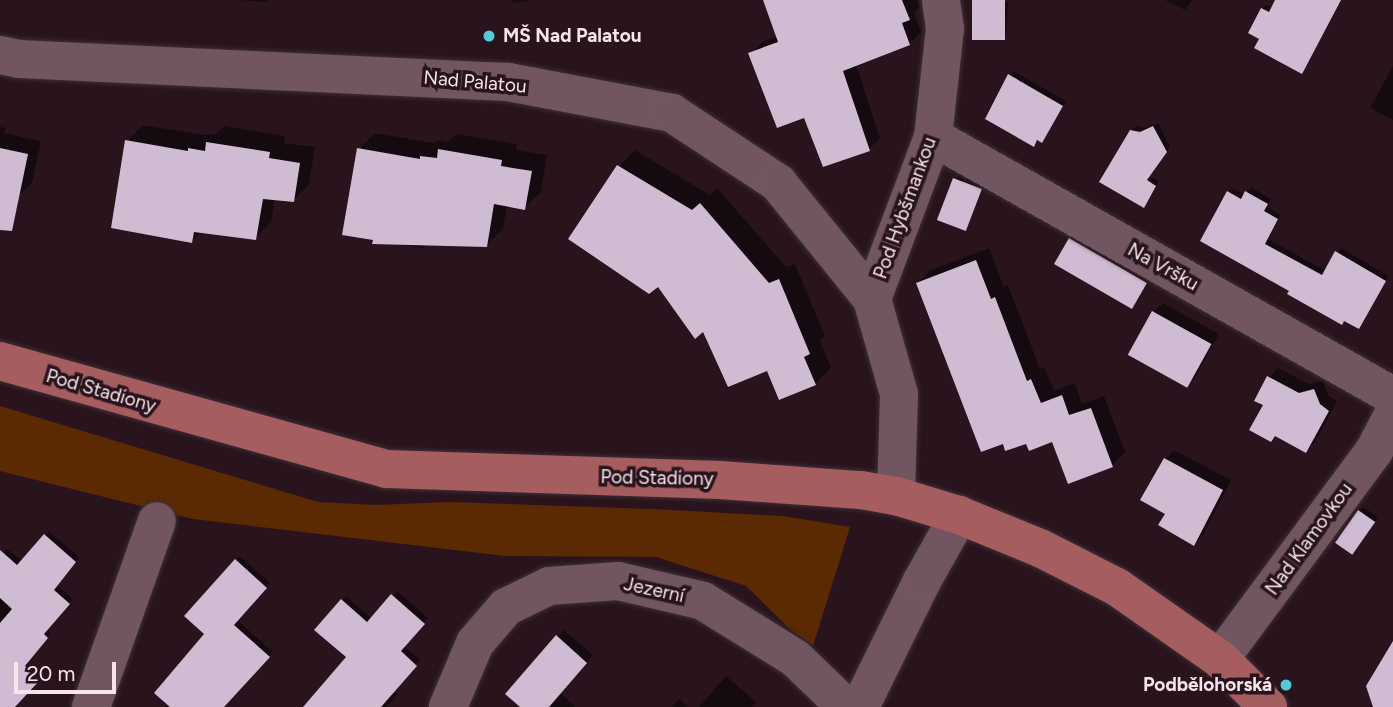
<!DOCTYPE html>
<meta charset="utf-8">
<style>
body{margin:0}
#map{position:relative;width:1393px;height:707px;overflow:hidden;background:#29141d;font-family:Figtree,sans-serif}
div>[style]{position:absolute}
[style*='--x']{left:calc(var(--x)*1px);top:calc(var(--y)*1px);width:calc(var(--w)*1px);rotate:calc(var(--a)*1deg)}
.green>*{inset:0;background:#5b2902}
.shadow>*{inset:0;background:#0007;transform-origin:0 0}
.building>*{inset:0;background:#d0bcd2;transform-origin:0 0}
.roads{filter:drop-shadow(0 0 2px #3f2f35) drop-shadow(0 0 2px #3f2f35)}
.minor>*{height:38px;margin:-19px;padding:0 19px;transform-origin:19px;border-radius:19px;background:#715661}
.major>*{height:38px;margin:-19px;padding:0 19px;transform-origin:19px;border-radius:19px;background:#a65d60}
.dots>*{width:19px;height:19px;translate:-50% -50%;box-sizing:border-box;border:4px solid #29141d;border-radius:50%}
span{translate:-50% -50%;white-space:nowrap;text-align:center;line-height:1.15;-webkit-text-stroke:7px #29141d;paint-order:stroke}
.poi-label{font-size:19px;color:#f5e5eb;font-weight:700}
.left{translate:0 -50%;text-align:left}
.right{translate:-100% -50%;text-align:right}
.street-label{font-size:19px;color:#f5e5eb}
.scale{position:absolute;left:14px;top:662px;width:102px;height:32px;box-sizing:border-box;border:4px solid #f5e5eb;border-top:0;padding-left:9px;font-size:21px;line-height:24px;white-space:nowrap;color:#f5e5eb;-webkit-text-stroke:5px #29141d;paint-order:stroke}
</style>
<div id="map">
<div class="green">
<i style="clip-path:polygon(0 406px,318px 502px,376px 505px,449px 502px,651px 509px,783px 516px,850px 527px,813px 646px,790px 629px,746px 586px,656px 557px,505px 556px,193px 519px,0 471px)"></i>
</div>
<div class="shadow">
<i style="clip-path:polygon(238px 0,268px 0,266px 2px)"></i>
<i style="clip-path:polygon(512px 0,533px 0,512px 3px)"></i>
<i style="clip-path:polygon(767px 0,917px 0,920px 7px,914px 13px,921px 32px,909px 44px,856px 64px,880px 138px,869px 149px,805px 116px,751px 54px,762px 42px,778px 36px)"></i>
<i style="clip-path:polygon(1165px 0,1192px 0,1185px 10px)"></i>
<i style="clip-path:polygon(1277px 0,1303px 0,1303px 4px,1332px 18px,1302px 71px,1262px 38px,1262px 9px,1266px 5px,1273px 8px)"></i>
<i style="clip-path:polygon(978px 2px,1008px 3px,1006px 35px,1002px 39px)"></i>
<i style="clip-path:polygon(1393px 66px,1393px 120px,1370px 108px)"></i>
<i style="clip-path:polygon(1013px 71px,1066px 101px,1046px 136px,1033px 144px,1009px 75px)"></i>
<i style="clip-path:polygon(1158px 123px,1170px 147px,1150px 176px,1159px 181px,1143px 206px,1131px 131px,1136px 126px,1145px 128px)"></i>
<i style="clip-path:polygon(143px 125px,204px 135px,216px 134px,224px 126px,285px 136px,284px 143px,315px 147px,309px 184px,293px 201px,275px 198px,271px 222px,255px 238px,202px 231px,192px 241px,127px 141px)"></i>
<i style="clip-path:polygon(0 127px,6px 128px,4px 133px,41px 141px,32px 183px,18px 196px,0 192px)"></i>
<i style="clip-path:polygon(375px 133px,435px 143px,438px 140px,448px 142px,456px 134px,517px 144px,516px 150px,547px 155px,541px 192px,524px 208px,507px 205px,503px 229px,487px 245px,429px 242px,423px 248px,344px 234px,359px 149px)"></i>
<i style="clip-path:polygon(635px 150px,710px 195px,717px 188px,786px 267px,795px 264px,825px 336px,820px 341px,831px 368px,815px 384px,768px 369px,704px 329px,658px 285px,571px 239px,619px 166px)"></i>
<i style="left:959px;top:174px;width:28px;height:49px;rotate:23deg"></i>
<i style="clip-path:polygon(1251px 187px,1271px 199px,1267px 207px,1281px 215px,1268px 239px,1326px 271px,1341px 248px,1389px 276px,1358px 327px,1291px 290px,1228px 192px,1232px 188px,1245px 195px)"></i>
<i style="clip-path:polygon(1074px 235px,1150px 278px,1137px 301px,1070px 239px)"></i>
<i style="clip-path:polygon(989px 248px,1004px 287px,1008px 285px,1040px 369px,1044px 367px,1054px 391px,1075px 383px,1082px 404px,1104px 396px,1125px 452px,1112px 466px,1053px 440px,918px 283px,931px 270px)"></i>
<i style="clip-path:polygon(1163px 303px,1219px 334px,1195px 377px,1186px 386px,1154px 312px)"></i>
<i style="clip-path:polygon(1278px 368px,1309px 384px,1323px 381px,1328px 395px,1337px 401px,1315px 442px,1306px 451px,1265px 405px,1269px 378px)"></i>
<i style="clip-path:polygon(1174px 450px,1231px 480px,1203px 535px,1194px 544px,1167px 513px,1165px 459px)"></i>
<i style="clip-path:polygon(1363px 507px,1378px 517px,1356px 548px,1359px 511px)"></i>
<i style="clip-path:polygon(49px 531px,79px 557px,57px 585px,73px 599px,47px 629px,51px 633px,28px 661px,43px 675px,15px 704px,19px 707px,0 707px,0 556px,7px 549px,23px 561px)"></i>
<i style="clip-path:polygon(240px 556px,270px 583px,237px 620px,273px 652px,222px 707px,173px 707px,207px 634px,186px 616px)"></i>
<i style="clip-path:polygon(397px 591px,428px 618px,404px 646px,420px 660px,394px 691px,398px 694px,386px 707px,305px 707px,348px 657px,317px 629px,346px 596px,372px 619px)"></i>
<i style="clip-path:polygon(564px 630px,593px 655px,560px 693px,576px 707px,523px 707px,557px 637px)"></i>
<i style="clip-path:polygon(726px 676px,756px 702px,752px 707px,699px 707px)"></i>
<i style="clip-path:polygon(679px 699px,688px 707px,672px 707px)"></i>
</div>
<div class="building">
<i style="clip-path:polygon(763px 0,902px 0,910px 20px,902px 23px,910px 45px,843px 71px,870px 151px,823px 167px,804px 118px,777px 128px,748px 53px,778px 42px)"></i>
<i style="left:972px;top:0;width:33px;height:40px"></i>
<i style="clip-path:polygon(1275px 0,1341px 0,1302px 74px,1254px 48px,1259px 39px,1248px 33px,1261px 8px,1269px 12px)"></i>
<i style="clip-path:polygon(1008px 74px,1063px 106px,1042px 143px,1037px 140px,1034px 147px,985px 119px)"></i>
<i style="clip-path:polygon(1153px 126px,1167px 152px,1147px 180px,1156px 186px,1144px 208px,1099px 182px,1130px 130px,1140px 132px)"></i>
<i style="clip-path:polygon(125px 140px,188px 151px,188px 148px,205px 151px,206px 142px,270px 152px,269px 158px,300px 163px,294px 202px,263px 199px,256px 240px,194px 232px,192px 243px,111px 228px)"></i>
<i style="clip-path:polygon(0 148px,28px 154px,12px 231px,0 230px)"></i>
<i style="clip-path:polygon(357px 148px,420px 159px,420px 156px,437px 158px,438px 149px,502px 160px,501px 166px,532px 171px,525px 210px,494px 204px,487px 247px,372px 244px,373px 240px,342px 235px)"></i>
<i style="clip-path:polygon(617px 165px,692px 210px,700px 203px,769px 283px,779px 279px,810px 354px,804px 357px,816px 385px,779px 400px,767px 371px,728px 387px,703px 332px,695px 339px,658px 287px,649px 294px,568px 239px)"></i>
<i style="left:953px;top:178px;width:31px;height:45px;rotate:21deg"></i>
<i style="clip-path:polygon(1227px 191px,1241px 199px,1245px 191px,1268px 204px,1264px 211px,1278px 219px,1265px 244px,1322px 275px,1335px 251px,1386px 281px,1359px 329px,1344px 321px,1342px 325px,1287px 294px,1289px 291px,1200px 241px)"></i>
<i style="left:1069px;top:238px;width:90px;height:30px;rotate:30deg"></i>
<i style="clip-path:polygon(976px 260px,991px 299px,995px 297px,1027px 381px,1031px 379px,1041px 403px,1062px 395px,1069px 415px,1091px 408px,1113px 467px,1068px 484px,1052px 442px,1029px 451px,1026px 444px,1005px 451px,1003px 444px,981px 452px,916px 283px)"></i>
<i style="left:1152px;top:311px;width:68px;height:50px;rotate:29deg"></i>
<i style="clip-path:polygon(1267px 376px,1299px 393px,1314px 389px,1320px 404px,1329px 411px,1306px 453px,1275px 436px,1271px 442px,1249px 430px,1263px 405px,1254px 401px)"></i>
<i style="clip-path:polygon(1164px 458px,1223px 490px,1194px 546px,1158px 525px,1165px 514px,1140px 500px)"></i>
<i style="left:1358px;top:510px;width:21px;height:40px;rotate:35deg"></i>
<i style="clip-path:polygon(44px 534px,76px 562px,54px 590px,70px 604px,44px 634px,48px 638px,25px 666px,40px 680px,15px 707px,0 707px,0 623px,12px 609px,0 598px,0 550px,17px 565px)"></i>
<i style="clip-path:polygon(235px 559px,267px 588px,234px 625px,270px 657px,224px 707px,170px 707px,154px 693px,204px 634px,184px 616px)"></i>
<i style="clip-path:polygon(391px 594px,425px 624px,401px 651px,417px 666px,381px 707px,303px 707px,346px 657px,314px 630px,341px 599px,367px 622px)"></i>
<i style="clip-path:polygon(556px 635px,587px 663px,549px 707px,520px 707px,505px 694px)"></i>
<i style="clip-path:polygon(1393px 641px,1393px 707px,1373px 707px,1366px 686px)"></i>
</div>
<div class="roads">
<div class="minor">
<i style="--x:0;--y:55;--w:19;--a:12"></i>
<i style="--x:19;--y:59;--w:490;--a:2.7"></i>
<i style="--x:508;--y:82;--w:167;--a:10.7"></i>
<i style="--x:672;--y:113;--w:127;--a:33.4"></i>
<i style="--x:778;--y:183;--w:149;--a:51"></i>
<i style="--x:933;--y:137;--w:528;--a:29.38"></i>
<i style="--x:896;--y:496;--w:102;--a:-88.3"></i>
<i style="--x:899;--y:394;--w:99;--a:-105.9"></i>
<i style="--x:872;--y:299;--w:173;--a:-69.4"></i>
<i style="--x:933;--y:137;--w:109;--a:-83.7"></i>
<i style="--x:945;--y:29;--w:29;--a:-98"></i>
<i style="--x:1220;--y:659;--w:259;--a:-53.5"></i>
<i style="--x:1374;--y:451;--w:41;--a:-62.2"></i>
<i style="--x:91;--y:707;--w:197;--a:-70.5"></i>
<i style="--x:448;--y:707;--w:69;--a:-67.1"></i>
<i style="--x:475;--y:643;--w:48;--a:-49.3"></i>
<i style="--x:506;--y:607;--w:48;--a:-26"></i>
<i style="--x:549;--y:586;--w:69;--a:-4.1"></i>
<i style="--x:618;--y:581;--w:87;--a:13.2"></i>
<i style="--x:703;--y:601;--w:108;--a:31.8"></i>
<i style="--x:795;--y:658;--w:71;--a:43.9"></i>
<i style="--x:860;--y:707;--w:140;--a:-63.8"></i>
<i style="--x:922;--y:581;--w:76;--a:-60.7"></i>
</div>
<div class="major">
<i style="--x:0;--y:361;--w:401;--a:15.6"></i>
<i style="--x:386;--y:469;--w:334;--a:1.9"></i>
<i style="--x:720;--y:480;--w:141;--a:4.1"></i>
<i style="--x:861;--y:490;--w:36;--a:10"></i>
<i style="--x:896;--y:496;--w:66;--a:16.8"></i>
<i style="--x:959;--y:515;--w:87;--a:22.2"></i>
<i style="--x:1040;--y:548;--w:86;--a:26.9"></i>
<i style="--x:1117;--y:587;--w:126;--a:35"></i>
<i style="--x:1220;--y:659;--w:68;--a:45"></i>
</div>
</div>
<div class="dots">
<i style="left:489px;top:36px;background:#52cbd9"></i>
<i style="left:1286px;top:685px;background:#52cbd9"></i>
</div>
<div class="poi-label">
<span class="left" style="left:503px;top:36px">MŠ Nad Palatou</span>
<span class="right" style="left:1272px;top:685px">Podbělohorská</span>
</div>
<div class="street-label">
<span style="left:475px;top:82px;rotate:5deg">Nad Palatou</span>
<span style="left:905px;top:208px;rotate:-70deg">Pod Hybšmankou</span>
<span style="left:1163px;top:267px;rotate:29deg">Na Vršku</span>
<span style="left:101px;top:391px;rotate:16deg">Pod Stadiony</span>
<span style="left:657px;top:478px;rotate:1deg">Pod Stadiony</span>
<span style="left:1309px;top:539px;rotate:-54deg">Nad Klamovkou</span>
<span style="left:654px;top:590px;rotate:12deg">Jezerní</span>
</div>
<div class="scale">20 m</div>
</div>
